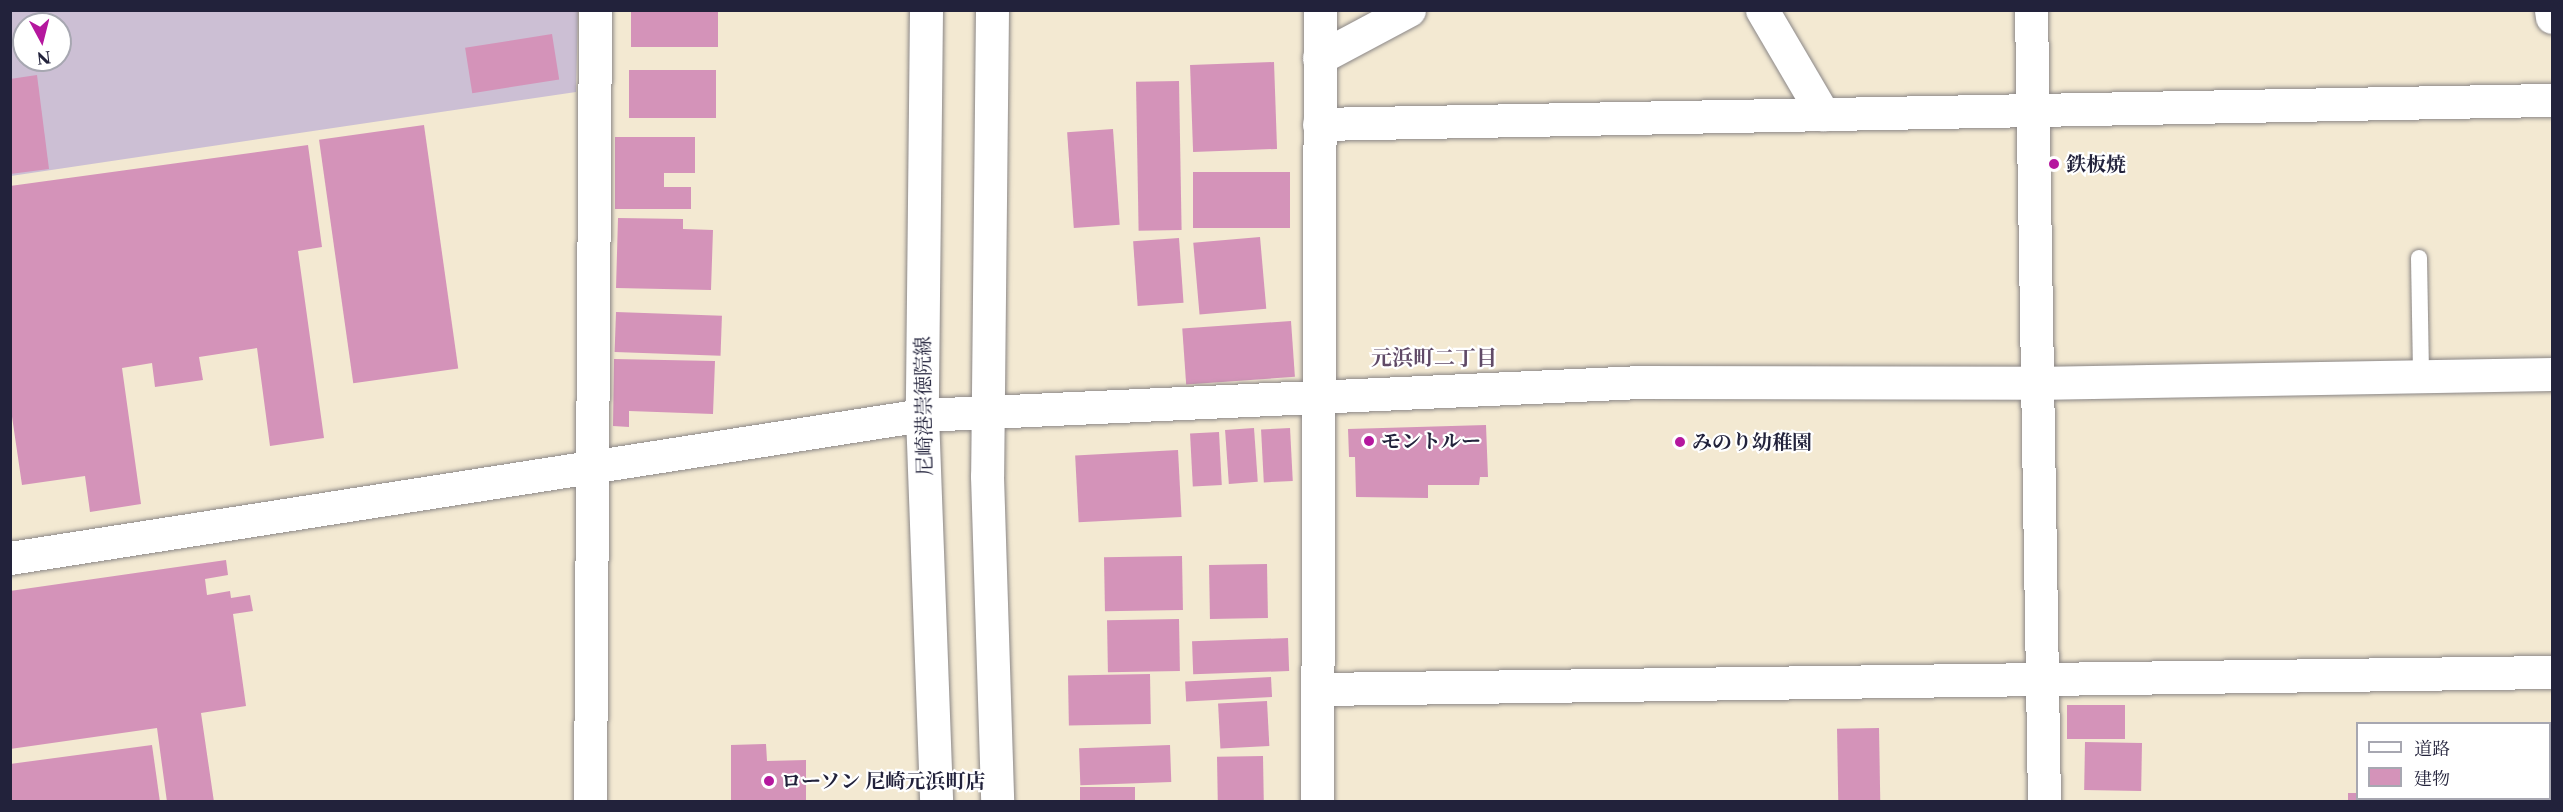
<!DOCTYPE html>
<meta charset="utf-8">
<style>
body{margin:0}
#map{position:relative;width:2563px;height:812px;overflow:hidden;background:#f3e9d2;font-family:"Libre Caslon Text","Noto Serif JP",serif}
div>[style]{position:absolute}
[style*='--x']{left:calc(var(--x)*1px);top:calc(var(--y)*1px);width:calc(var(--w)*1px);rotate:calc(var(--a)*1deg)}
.industrial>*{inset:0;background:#ccbfd4}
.building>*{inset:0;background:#d493b9;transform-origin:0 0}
.roads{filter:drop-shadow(0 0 2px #8a8686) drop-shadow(0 0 2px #8a8686)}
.lane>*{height:16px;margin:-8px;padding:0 8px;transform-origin:8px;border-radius:8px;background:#fff}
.street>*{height:33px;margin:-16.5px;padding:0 16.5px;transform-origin:16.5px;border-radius:16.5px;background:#fff}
.secondary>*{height:33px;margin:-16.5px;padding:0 16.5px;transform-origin:16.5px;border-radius:16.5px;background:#fff}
.dots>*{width:16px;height:16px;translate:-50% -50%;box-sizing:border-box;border:3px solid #fff;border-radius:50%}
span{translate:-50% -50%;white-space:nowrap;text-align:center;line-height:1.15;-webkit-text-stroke:4.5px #fff;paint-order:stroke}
.poi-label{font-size:20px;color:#22223b;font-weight:700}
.left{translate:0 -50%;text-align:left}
.street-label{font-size:20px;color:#22223b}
.neighbourhood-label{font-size:21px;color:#604a67;font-weight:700}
.frame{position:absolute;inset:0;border:12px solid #22223b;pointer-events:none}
.legend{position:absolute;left:2356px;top:722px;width:195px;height:78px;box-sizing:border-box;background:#fff;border:2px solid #a7a7b1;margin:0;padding:8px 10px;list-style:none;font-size:18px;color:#22223b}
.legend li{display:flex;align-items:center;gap:12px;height:30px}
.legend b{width:30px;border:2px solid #a7a7b1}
.north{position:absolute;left:12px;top:12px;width:60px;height:60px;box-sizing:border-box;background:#fff;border:2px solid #a7a7b1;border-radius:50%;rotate:173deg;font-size:16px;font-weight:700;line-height:24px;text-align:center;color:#22223b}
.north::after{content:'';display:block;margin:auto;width:21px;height:27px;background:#b5179e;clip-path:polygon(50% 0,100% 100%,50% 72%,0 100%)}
</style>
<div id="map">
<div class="industrial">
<i style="clip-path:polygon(evenodd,10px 11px,578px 11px,576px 92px,11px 176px,10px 11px,24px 24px,60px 24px,60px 60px,24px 60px,24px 24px)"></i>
</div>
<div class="building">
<i style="left:631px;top:10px;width:87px;height:37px"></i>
<i style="left:552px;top:34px;width:46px;height:88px;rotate:81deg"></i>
<i style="left:1274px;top:62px;width:87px;height:84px;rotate:88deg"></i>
<i style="left:629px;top:70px;width:87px;height:48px"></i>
<i style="clip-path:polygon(37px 75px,49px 169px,10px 174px,10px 79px)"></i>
<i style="left:1179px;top:81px;width:149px;height:43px;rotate:89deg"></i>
<i style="left:424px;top:125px;width:246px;height:106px;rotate:82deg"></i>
<i style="left:1113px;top:129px;width:96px;height:46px;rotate:86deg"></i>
<i style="clip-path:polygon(615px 137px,695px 137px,695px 173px,664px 173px,664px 187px,691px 187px,691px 209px,615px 209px)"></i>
<i style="clip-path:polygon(308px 145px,322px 247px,298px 251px,324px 438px,270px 446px,257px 348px,199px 357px,203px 380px,155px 387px,152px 363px,122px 368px,141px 504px,90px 512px,85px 476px,22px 485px,10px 403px,10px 186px)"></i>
<i style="left:1193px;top:172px;width:97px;height:56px"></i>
<i style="clip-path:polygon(618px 218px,683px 219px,683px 229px,713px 230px,711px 290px,616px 288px)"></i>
<i style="left:1260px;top:237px;width:72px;height:67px;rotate:85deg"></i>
<i style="left:1179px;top:238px;width:65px;height:46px;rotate:86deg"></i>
<i style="left:616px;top:312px;width:106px;height:40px;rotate:2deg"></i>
<i style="left:1291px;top:321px;width:56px;height:109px;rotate:86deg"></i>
<i style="clip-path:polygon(614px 359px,715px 361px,713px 414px,629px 411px,629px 427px,613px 426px)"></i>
<i style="clip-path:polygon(1486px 425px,1488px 477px,1480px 477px,1479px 485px,1428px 485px,1428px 498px,1356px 497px,1355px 457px,1349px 457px,1348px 429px)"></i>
<i style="left:1254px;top:428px;width:54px;height:29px;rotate:86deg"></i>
<i style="left:1290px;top:428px;width:53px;height:29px;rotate:87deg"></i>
<i style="left:1219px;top:432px;width:53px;height:29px;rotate:87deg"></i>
<i style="left:1178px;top:450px;width:67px;height:103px;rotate:87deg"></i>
<i style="left:1182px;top:556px;width:54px;height:78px;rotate:89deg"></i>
<i style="clip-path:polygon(226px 560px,228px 575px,205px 579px,207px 595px,230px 591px,231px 598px,250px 595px,253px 611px,233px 614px,246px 706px,201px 713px,214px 802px,167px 802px,157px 728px,10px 749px,10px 591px)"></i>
<i style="left:1267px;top:564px;width:54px;height:58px;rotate:89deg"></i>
<i style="left:1179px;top:619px;width:52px;height:72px;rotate:89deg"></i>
<i style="left:1288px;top:638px;width:33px;height:96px;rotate:88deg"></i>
<i style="left:1150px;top:674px;width:50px;height:82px;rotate:89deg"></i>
<i style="left:1271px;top:677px;width:20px;height:86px;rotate:87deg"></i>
<i style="left:1267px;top:701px;width:45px;height:49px;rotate:87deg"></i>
<i style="left:2125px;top:705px;width:34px;height:58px;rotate:90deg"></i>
<i style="left:1879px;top:728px;width:74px;height:42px;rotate:89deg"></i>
<i style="left:2085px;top:742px;width:57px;height:48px;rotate:1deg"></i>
<i style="clip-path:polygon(766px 744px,767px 761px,806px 760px,806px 802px,731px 802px,731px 745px)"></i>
<i style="clip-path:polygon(152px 745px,160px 802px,10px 802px,10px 764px)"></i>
<i style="left:1170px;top:745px;width:37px;height:91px;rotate:88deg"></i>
<i style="left:1263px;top:756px;width:46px;height:46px;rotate:89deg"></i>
<i style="left:1135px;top:787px;width:15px;height:55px;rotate:90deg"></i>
<i style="clip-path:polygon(2348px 793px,2358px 793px,2358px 798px,2370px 798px,2370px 802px,2348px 802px)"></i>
</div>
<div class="roads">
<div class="lane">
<i style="--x:2419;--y:258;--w:118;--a:89"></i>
</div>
<div class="street">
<i style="--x:1762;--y:10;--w:121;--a:59.6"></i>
<i style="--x:2031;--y:10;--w:792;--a:89.06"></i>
<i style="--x:2551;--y:10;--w:7;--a:82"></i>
<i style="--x:1319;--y:58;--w:102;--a:-28.1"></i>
<i style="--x:1319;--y:124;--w:1233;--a:-1.12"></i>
<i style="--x:10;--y:558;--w:923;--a:-8.91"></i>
<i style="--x:922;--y:415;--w:720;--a:-2.63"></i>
<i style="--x:1641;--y:382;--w:394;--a:0.1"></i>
<i style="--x:2035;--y:383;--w:517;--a:-1"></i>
<i style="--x:1318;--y:689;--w:1234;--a:-0.79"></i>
<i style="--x:590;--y:802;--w:792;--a:-89.64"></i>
<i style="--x:1317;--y:802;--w:792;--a:-89.78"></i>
</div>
<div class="secondary">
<i style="--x:926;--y:10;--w:405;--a:90.6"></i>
<i style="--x:922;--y:415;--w:387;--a:87.9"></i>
<i style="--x:992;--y:10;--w:466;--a:90.6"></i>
<i style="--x:987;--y:476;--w:326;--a:88.2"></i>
</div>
</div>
<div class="dots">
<i style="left:2054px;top:164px;background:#b5179e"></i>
<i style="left:1369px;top:441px;background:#b5179e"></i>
<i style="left:1680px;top:442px;background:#b5179e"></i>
<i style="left:769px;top:781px;background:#b5179e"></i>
</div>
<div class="poi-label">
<span class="left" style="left:2066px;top:164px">鉄板焼</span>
<span class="left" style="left:1381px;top:441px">モントルー</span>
<span class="left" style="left:1692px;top:442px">みのり幼稚園</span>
<span class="left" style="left:781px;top:781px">ローソン 尼崎元浜町店</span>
</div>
<div class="street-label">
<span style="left:924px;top:406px;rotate:-91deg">尼崎港崇徳院線</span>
</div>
<div class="neighbourhood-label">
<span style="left:1434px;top:358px">元浜町二丁目</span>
</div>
<div class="frame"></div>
<ul class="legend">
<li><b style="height:8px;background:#fff"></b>道路</li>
<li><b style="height:16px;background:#d493b9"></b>建物</li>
</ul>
<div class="north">N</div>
</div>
